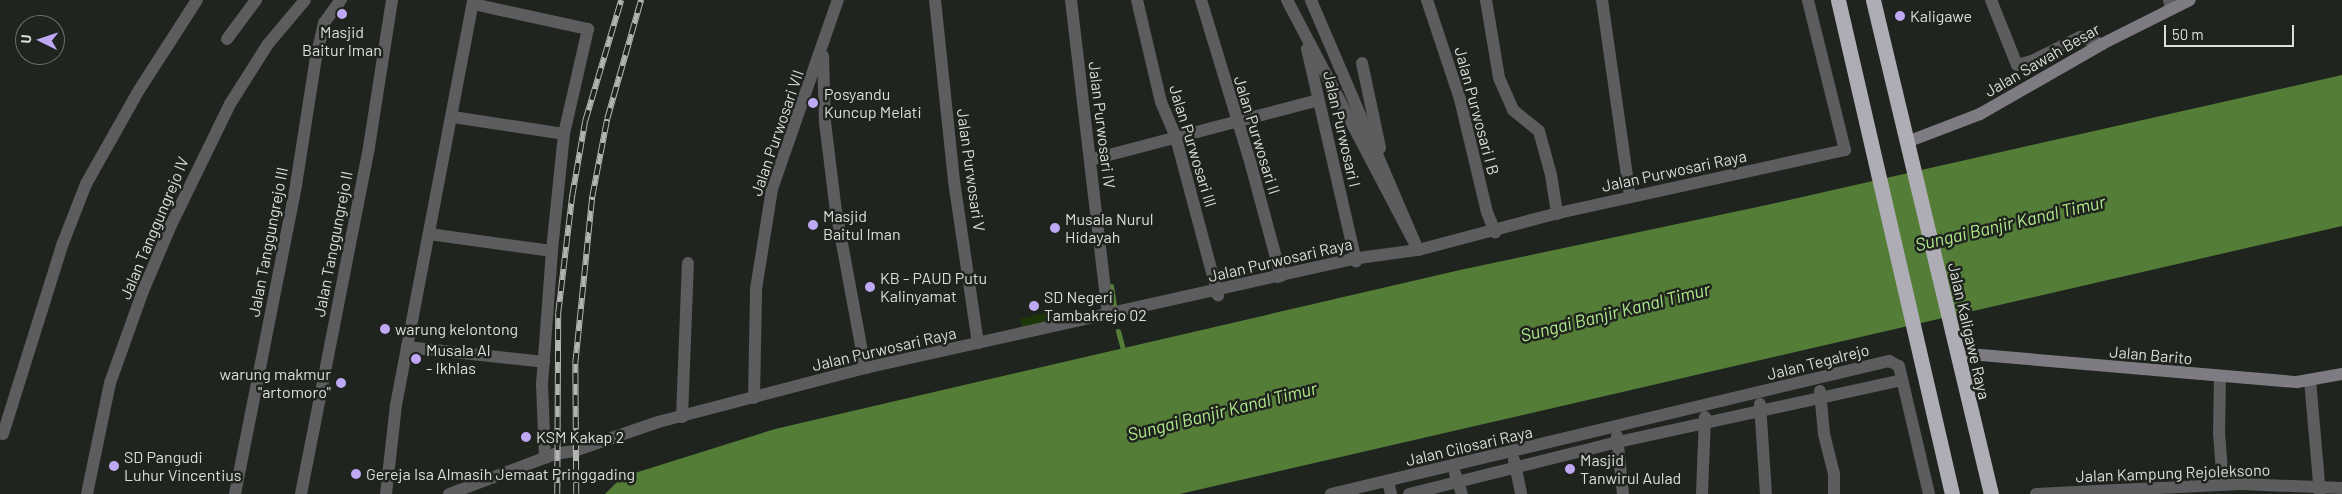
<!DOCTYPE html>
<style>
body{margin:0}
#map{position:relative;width:2342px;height:494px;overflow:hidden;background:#20241e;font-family:Barlow,sans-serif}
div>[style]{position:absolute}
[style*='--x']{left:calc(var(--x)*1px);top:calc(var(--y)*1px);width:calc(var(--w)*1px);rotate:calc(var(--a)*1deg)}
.green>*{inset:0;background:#1e3709;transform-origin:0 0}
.water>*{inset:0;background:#547d38}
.stream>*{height:5px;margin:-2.5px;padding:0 2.5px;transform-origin:2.5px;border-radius:2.5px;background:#547d38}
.street>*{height:12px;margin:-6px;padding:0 6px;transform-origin:6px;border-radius:6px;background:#5d5c5f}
.secondary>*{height:12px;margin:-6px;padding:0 6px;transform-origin:6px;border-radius:6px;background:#7e7c82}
.highway>*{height:15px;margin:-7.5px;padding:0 7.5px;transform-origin:7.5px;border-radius:7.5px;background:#aeacb5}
.rail>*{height:5.5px;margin-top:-2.75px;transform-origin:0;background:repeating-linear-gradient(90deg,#20241e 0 11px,#b2b5b1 0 22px);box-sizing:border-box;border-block:1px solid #b2b5b1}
.dots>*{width:14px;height:14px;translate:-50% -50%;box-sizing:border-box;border:2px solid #20241e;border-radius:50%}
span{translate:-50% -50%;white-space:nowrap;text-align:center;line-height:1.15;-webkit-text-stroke:5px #20241e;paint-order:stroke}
.poi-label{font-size:16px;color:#dbdeda}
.left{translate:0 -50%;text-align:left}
.right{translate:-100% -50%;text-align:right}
.street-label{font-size:16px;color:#dbdeda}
.water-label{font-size:18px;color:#b0ea8a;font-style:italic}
.north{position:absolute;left:15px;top:15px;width:50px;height:50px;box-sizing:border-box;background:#20241e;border:1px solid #6b6e69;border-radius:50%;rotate:274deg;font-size:14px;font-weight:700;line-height:20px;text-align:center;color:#dbdeda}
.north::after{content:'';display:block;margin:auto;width:18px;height:22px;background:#bfa9f4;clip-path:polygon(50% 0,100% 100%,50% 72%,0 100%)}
.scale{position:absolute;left:2164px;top:25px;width:130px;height:22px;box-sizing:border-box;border:2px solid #dbdeda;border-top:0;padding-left:6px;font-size:15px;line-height:18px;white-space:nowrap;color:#dbdeda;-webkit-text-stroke:4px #20241e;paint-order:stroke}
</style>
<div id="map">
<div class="green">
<i style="left:1053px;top:311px;width:12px;height:34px;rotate:76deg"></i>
</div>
<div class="water">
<i style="clip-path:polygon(2342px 75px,2342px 226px,1180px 494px,605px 494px,622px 477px,775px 429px,1460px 270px,1762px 206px)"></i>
</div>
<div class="stream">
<i style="--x:1111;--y:286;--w:26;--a:81"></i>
<i style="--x:1118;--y:331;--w:16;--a:75"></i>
</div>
<div class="street">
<i style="--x:935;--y:0;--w:182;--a:84"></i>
<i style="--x:954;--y:181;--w:164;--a:81.6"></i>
<i style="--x:1071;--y:0;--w:317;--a:83.3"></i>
<i style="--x:1137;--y:0;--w:105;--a:76.8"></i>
<i style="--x:1161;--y:102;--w:39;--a:67"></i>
<i style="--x:1176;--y:138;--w:163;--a:75"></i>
<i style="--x:1218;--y:295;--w:3;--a:-135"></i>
<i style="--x:1201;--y:0;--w:172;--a:73.1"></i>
<i style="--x:1251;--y:165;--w:115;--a:74.9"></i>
<i style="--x:1281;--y:276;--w:4;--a:166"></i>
<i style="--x:1287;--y:0;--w:282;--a:62.3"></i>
<i style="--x:1418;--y:250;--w:272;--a:-113.2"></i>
<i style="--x:1427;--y:0;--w:104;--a:71.6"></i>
<i style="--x:1460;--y:99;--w:116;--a:76.6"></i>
<i style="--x:1487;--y:212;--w:22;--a:68"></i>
<i style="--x:1486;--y:0;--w:79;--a:80.5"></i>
<i style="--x:1499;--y:78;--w:35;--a:66"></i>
<i style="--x:1513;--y:110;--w:33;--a:39"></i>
<i style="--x:1539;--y:131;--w:46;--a:74.7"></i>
<i style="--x:1551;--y:175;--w:39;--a:81"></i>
<i style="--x:1557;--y:214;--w:3;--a:180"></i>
<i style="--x:1602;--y:0;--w:199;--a:81.9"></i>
<i style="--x:1991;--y:0;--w:70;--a:68.2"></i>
<i style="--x:2017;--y:65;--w:16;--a:-15"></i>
<i style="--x:2032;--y:61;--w:54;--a:-26.6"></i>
<i style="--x:2080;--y:37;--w:23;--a:18"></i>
<i style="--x:2169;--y:0;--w:8;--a:76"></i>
<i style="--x:473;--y:4;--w:118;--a:12.3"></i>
<i style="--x:588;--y:29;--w:108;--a:102.9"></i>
<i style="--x:564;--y:134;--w:118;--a:95.9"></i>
<i style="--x:552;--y:251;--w:133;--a:94.3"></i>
<i style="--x:542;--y:384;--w:74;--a:87.7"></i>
<i style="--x:227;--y:39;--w:49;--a:-53.4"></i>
<i style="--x:1307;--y:49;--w:218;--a:77"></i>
<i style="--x:1356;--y:261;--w:5;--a:-158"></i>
<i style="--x:823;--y:56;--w:66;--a:88.3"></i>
<i style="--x:825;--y:122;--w:90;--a:83"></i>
<i style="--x:836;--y:211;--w:160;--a:79.5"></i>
<i style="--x:1362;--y:63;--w:87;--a:78"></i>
<i style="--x:453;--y:117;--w:112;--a:8.7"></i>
<i style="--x:1090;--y:160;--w:236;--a:-14.7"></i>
<i style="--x:429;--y:234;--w:124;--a:7.9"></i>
<i style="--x:407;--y:347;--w:138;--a:6.2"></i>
<i style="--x:2220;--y:377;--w:56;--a:91"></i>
<i style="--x:2219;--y:433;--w:51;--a:85.5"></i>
<i style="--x:2310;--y:380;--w:114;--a:85"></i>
<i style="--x:1820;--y:391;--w:43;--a:84.7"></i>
<i style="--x:1824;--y:434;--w:41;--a:76"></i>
<i style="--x:1834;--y:474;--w:20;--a:90"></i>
<i style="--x:754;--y:398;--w:109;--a:-88.9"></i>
<i style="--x:756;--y:289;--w:101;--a:-80.9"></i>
<i style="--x:772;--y:189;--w:200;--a:-70.8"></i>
<i style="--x:1760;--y:404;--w:90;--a:86.2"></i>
<i style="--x:682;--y:417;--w:154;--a:-87.8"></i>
<i style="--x:3;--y:434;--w:200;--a:-72.6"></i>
<i style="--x:63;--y:243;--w:63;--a:-68.7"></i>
<i style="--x:86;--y:184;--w:108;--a:-60.6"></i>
<i style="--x:139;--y:90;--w:107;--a:-57.2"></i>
<i style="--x:1617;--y:436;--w:58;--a:84.1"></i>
<i style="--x:1514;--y:460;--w:35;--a:78"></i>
<i style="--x:1455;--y:473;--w:22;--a:72"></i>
<i style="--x:1388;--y:482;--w:12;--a:76"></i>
<i style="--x:87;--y:494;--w:113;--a:-78.3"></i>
<i style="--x:110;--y:383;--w:98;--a:-70.3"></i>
<i style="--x:143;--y:291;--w:72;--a:-67"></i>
<i style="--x:171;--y:225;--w:135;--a:-64"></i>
<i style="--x:230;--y:104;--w:71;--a:-57.7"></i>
<i style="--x:268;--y:44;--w:57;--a:-49.9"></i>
<i style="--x:235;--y:494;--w:315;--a:-78.8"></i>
<i style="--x:296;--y:185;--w:129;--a:-81.1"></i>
<i style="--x:316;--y:58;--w:36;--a:-77"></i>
<i style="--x:324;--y:23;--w:29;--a:-54"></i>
<i style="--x:301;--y:494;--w:354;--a:-78.9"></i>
<i style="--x:369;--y:147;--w:149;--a:-81.1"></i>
<i style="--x:386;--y:494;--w:90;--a:-83.6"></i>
<i style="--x:396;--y:405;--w:412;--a:-79.2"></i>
<i style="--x:449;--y:494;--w:113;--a:-20.7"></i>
<i style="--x:555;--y:454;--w:19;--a:-9"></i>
<i style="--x:574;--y:451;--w:89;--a:-19"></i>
<i style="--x:658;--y:422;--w:214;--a:-14.6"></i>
<i style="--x:865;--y:368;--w:498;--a:-12.6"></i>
<i style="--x:1351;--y:259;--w:68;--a:-7.7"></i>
<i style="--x:1418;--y:250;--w:141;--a:-14.8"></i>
<i style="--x:1554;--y:214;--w:298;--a:-12.4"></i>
<i style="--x:1845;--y:150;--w:154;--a:-103.9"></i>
<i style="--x:1331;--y:494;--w:574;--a:-13.41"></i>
<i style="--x:1889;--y:361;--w:11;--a:27"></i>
<i style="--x:1899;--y:366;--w:131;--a:76.8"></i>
<i style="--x:1409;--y:494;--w:215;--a:-14"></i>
<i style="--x:1618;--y:442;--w:291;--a:-12.3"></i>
<i style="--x:1702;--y:494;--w:77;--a:-87.8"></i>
<i style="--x:2036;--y:494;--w:205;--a:-2.8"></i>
<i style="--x:2241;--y:484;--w:101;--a:2.3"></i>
</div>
<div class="secondary">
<i style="--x:1907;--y:142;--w:78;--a:-21"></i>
<i style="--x:1980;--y:114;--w:141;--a:-29.8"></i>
<i style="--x:2102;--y:44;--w:98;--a:-26.6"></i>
<i style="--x:1957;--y:353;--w:341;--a:4.9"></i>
<i style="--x:2297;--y:382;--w:46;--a:-10.1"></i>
</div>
<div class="highway">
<i style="--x:1838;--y:0;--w:507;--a:77.01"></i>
<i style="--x:1873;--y:0;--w:508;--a:76.57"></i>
</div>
<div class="rail">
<i style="--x:557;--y:494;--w:181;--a:-89.7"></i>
<i style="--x:558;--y:313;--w:118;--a:-83.2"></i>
<i style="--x:572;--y:196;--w:76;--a:-80.2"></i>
<i style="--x:585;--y:121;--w:126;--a:-73.4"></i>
<i style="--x:576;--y:494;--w:130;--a:-90.4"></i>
<i style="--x:575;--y:364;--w:168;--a:-84.2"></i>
<i style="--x:592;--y:197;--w:79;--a:-79.1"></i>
<i style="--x:607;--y:119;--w:124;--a:-74.1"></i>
</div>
<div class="dots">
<i style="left:342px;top:14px;background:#bfa9f4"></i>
<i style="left:1900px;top:16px;background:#bfa9f4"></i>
<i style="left:813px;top:103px;background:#bfa9f4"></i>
<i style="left:813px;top:225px;background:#bfa9f4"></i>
<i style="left:1055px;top:228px;background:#bfa9f4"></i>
<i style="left:870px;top:287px;background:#bfa9f4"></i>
<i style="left:1034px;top:306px;background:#bfa9f4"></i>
<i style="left:385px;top:329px;background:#bfa9f4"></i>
<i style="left:416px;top:359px;background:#bfa9f4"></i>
<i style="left:341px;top:383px;background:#bfa9f4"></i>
<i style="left:526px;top:437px;background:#bfa9f4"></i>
<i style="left:114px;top:466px;background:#bfa9f4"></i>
<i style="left:1570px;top:469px;background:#bfa9f4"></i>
<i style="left:356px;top:474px;background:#bfa9f4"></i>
</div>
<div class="poi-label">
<span class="left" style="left:1910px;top:16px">Kaligawe</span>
<span style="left:342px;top:41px">Masjid<br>Baitur Iman</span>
<span class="left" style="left:824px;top:103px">Posyandu<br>Kuncup Melati</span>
<span class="left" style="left:823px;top:225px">Masjid<br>Baitul Iman</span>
<span class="left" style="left:1065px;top:228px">Musala Nurul<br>Hidayah</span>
<span class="left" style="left:880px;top:287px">KB - PAUD Putu<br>Kalinyamat</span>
<span class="left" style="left:1044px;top:306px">SD Negeri<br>Tambakrejo 02</span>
<span class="left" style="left:395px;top:329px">warung kelontong</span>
<span class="left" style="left:426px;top:359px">Musala Al<br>- Ikhlas</span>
<span class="right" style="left:331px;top:383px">warung makmur<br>"artomoro"</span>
<span class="left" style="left:536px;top:437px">KSM Kakap 2</span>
<span class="left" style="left:124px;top:466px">SD Pangudi<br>Luhur Vincentius</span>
<span class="left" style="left:1580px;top:469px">Masjid<br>Tanwirul Aulad</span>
<span class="left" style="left:366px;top:474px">Gereja Isa Almasih Jemaat Pringgading</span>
</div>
<div class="street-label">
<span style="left:2042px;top:60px;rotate:-30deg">Jalan Sawah Besar</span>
<span style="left:1477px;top:111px;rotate:75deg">Jalan Purwosari I B</span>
<span style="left:1102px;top:125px;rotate:83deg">Jalan Purwosari IV</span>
<span style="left:1342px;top:129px;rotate:77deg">Jalan Purwosari I</span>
<span style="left:777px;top:133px;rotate:-71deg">Jalan Purwosari VII</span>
<span style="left:1257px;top:135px;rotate:73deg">Jalan Purwosari II</span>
<span style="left:1193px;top:146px;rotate:73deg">Jalan Purwosari III</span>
<span style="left:971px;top:170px;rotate:82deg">Jalan Purwosari V</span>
<span style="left:1674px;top:171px;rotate:-12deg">Jalan Purwosari Raya</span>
<span style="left:154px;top:228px;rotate:-67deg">Jalan Tanggungrejo IV</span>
<span style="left:268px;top:242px;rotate:-79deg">Jalan Tanggungrejo III</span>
<span style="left:333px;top:244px;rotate:-79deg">Jalan Tanggungrejo II</span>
<span style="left:1280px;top:260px;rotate:-13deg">Jalan Purwosari Raya</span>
<span style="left:1969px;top:331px;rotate:77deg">Jalan Kaligawe Raya</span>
<span style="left:884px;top:349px;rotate:-13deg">Jalan Purwosari Raya</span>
<span style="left:2151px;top:355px;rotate:5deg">Jalan Barito</span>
<span style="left:1818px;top:362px;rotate:-14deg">Jalan Tegalrejo</span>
<span style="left:1469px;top:446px;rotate:-13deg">Jalan Cilosari Raya</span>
<span style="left:2173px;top:473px;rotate:-2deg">Jalan Kampung Rejoleksono</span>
</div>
<div class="water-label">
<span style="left:2010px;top:223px;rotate:-13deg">Sungai Banjir Kanal Timur</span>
<span style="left:1615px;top:312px;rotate:-14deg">Sungai Banjir Kanal Timur</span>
<span style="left:1222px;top:411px;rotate:-14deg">Sungai Banjir Kanal Timur</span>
</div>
<div class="north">U</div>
<div class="scale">50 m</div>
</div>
